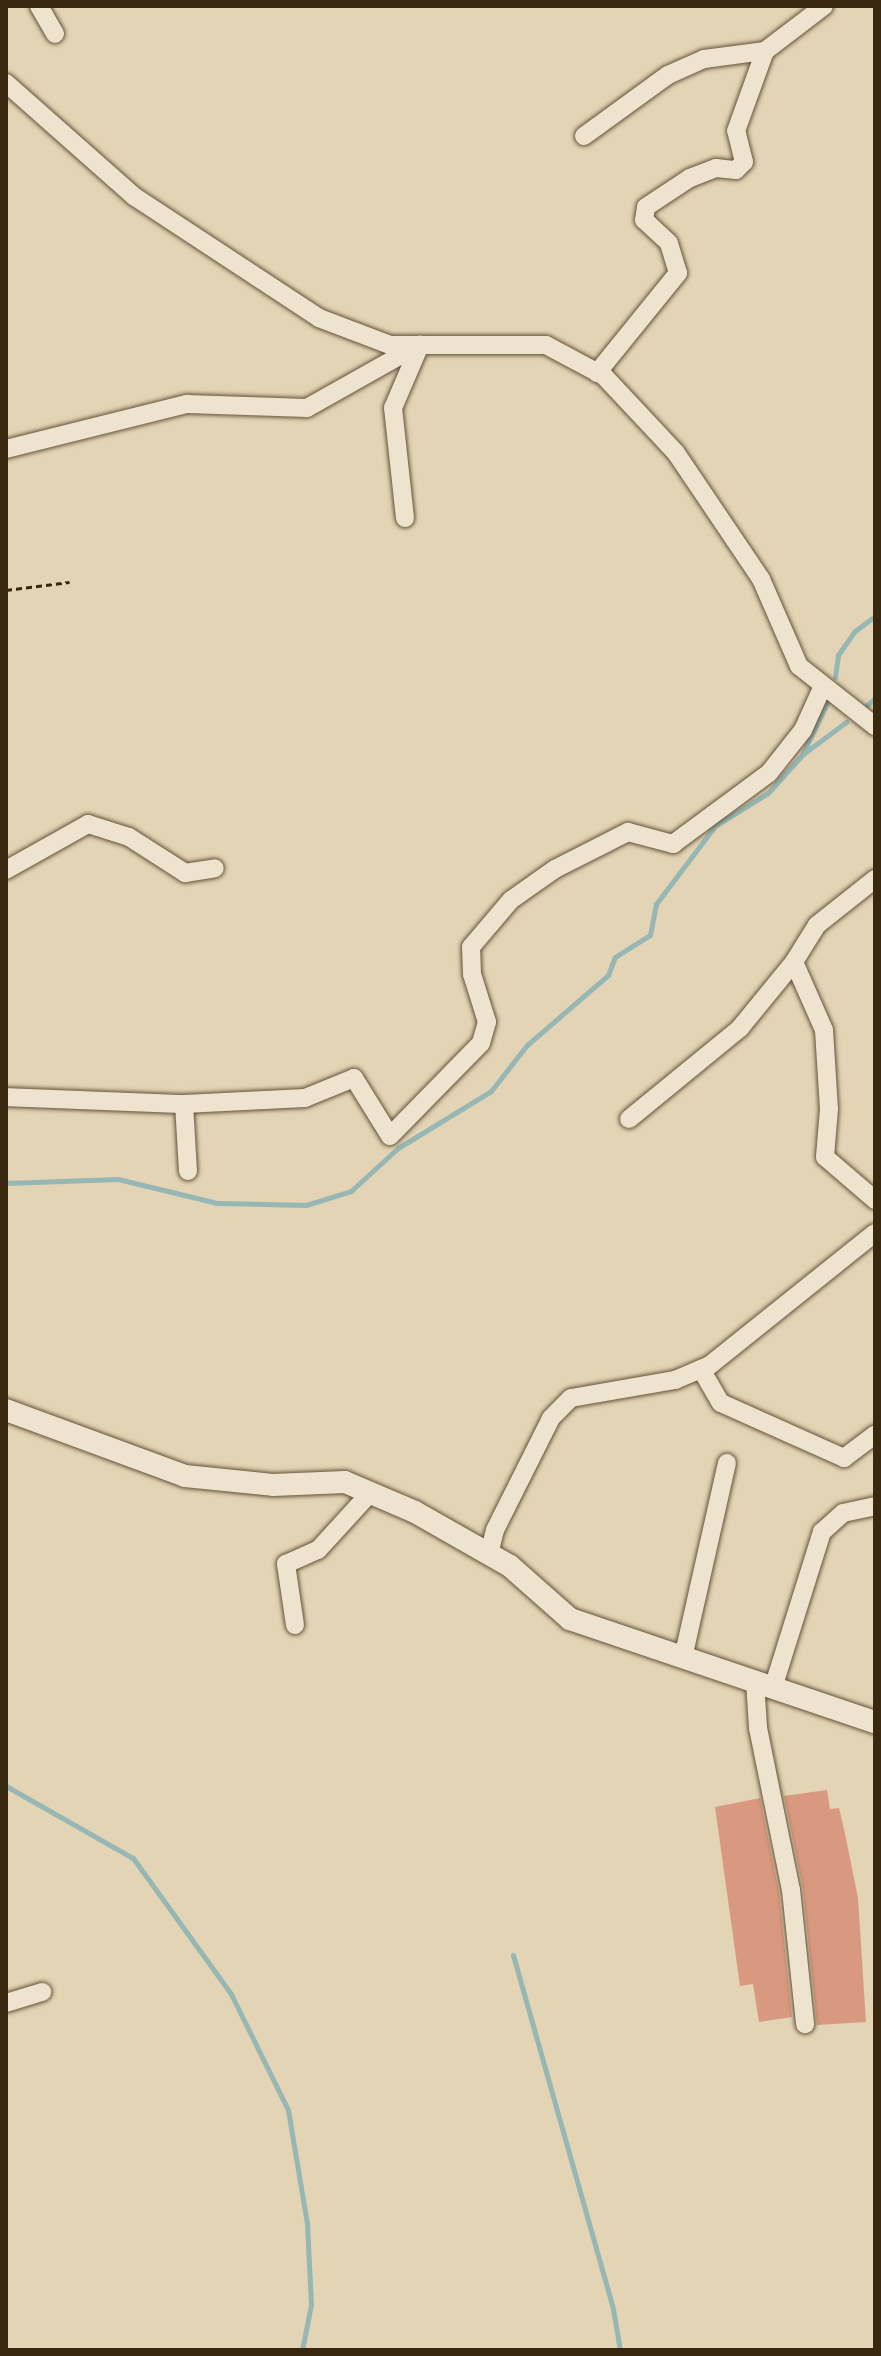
<!DOCTYPE html>
<style>
body{margin:0}
#map{position:relative;width:881px;height:2356px;overflow:hidden;background:#e3d4b5;font-family:"Libre Bodoni",serif}
div>[style]{position:absolute}
[style*='--x']{left:calc(var(--x)*1px);top:calc(var(--y)*1px);width:calc(var(--w)*1px);rotate:calc(var(--a)*1deg)}
.stream>*{height:5px;margin:-2.5px;padding:0 2.5px;transform-origin:2.5px;border-radius:2.5px;background:#96b7b3}
.building>*{inset:0;background:#d99981}
.path>*{height:3px;margin-top:-1.5px;transform-origin:0;background:repeating-linear-gradient(90deg,#3a2710 0 6px,transparent 0 10px)}
.roads{filter:drop-shadow(0 0 2px #645239) drop-shadow(0 0 2px #645239)}
.minor>*{height:18px;margin:-9px;padding:0 9px;transform-origin:9px;border-radius:9px;background:#ede3cf}
.tertiary>*{height:22px;margin:-11px;padding:0 11px;transform-origin:11px;border-radius:11px;background:#ede3cf}
span{translate:-50% -50%;white-space:nowrap;text-align:center;line-height:1.15;-webkit-text-stroke:7px #ede3cf;paint-order:stroke}
.frame{position:absolute;inset:0;border:8px solid #3a2710;pointer-events:none}
</style>
<div id="map">
<div class="stream">
<i style="--x:835;--y:677;--w:22;--a:-82"></i>
<i style="--x:838;--y:655;--w:29;--a:-55"></i>
<i style="--x:855;--y:631;--w:25;--a:-37"></i>
<i style="--x:867;--y:705;--w:11;--a:-41"></i>
<i style="--x:803;--y:753;--w:55;--a:-64.4"></i>
<i style="--x:6;--y:1183;--w:112;--a:-2"></i>
<i style="--x:118;--y:1179;--w:102;--a:13.6"></i>
<i style="--x:217;--y:1203;--w:89;--a:1.3"></i>
<i style="--x:306;--y:1205;--w:47;--a:-17.3"></i>
<i style="--x:351;--y:1191;--w:64;--a:-42.5"></i>
<i style="--x:398;--y:1148;--w:109;--a:-31.5"></i>
<i style="--x:491;--y:1091;--w:58;--a:-52"></i>
<i style="--x:527;--y:1045;--w:107;--a:-40.8"></i>
<i style="--x:608;--y:975;--w:19;--a:-69"></i>
<i style="--x:615;--y:957;--w:41;--a:-32.2"></i>
<i style="--x:650;--y:935;--w:32;--a:-79"></i>
<i style="--x:656;--y:904;--w:98;--a:-52.9"></i>
<i style="--x:715;--y:826;--w:62;--a:-31.9"></i>
<i style="--x:768;--y:793;--w:52;--a:-48.1"></i>
<i style="--x:803;--y:754;--w:54;--a:-36.7"></i>
<i style="--x:6;--y:1786;--w:146;--a:29.6"></i>
<i style="--x:133;--y:1858;--w:168;--a:54.2"></i>
<i style="--x:231;--y:1994;--w:129;--a:63.8"></i>
<i style="--x:288;--y:2110;--w:115;--a:80.5"></i>
<i style="--x:307;--y:2223;--w:82;--a:87.2"></i>
<i style="--x:311;--y:2305;--w:46;--a:101.3"></i>
<i style="--x:513;--y:1955;--w:368;--a:74.2"></i>
<i style="--x:613;--y:2309;--w:42;--a:80.3"></i>
</div>
<div class="building">
<i style="clip-path:polygon(827px 1790px,830px 1809px,839px 1808px,844px 1829px,858px 1898px,866px 2022px,817px 2025px,803px 1889px,784px 1796px)"></i>
<i style="clip-path:polygon(760px 1798px,779px 1892px,792px 2017px,759px 2022px,753px 1984px,740px 1986px,715px 1807px)"></i>
</div>
<div class="path">
<i style="--x:6;--y:590;--w:64;--a:-7.2"></i>
</div>
<div class="roads">
<div class="minor">
<i style="--x:39;--y:6;--w:32;--a:60"></i>
<i style="--x:6;--y:83;--w:172;--a:41.5"></i>
<i style="--x:135;--y:197;--w:220;--a:33.3"></i>
<i style="--x:319;--y:318;--w:76;--a:20.8"></i>
<i style="--x:390;--y:345;--w:156;--a:0"></i>
<i style="--x:546;--y:345;--w:66;--a:28.1"></i>
<i style="--x:604;--y:376;--w:105;--a:46.9"></i>
<i style="--x:676;--y:453;--w:152;--a:56"></i>
<i style="--x:761;--y:579;--w:95;--a:66.4"></i>
<i style="--x:799;--y:666;--w:97;--a:38.3"></i>
<i style="--x:584;--y:136;--w:104;--a:-36"></i>
<i style="--x:668;--y:75;--w:39;--a:-24"></i>
<i style="--x:704;--y:59;--w:62;--a:-7.5"></i>
<i style="--x:765;--y:51;--w:74;--a:-37.3"></i>
<i style="--x:597;--y:373;--w:129;--a:-51"></i>
<i style="--x:678;--y:273;--w:31;--a:-107"></i>
<i style="--x:669;--y:243;--w:34;--a:-137"></i>
<i style="--x:644;--y:220;--w:13;--a:-81"></i>
<i style="--x:646;--y:207;--w:53;--a:-33.4"></i>
<i style="--x:690;--y:178;--w:28;--a:-21"></i>
<i style="--x:716;--y:168;--w:20;--a:6"></i>
<i style="--x:736;--y:170;--w:11;--a:-45"></i>
<i style="--x:744;--y:162;--w:32;--a:-104"></i>
<i style="--x:736;--y:131;--w:85;--a:-70.1"></i>
<i style="--x:6;--y:449;--w:187;--a:-14"></i>
<i style="--x:187;--y:404;--w:120;--a:1.9"></i>
<i style="--x:307;--y:408;--w:126;--a:-29.4"></i>
<i style="--x:405;--y:518;--w:111;--a:-96.2"></i>
<i style="--x:393;--y:408;--w:69;--a:-66.8"></i>
<i style="--x:6;--y:870;--w:94;--a:-29.3"></i>
<i style="--x:88;--y:824;--w:43;--a:17.6"></i>
<i style="--x:129;--y:837;--w:67;--a:32.7"></i>
<i style="--x:185;--y:873;--w:30;--a:-9"></i>
<i style="--x:875;--y:879;--w:74;--a:141.6"></i>
<i style="--x:817;--y:925;--w:44;--a:121.9"></i>
<i style="--x:794;--y:962;--w:74;--a:66.2"></i>
<i style="--x:824;--y:1030;--w:79;--a:86.4"></i>
<i style="--x:829;--y:1109;--w:48;--a:94.8"></i>
<i style="--x:825;--y:1157;--w:66;--a:40.7"></i>
<i style="--x:6;--y:1097;--w:178;--a:2.3"></i>
<i style="--x:629;--y:1119;--w:144;--a:-39.3"></i>
<i style="--x:740;--y:1028;--w:85;--a:-50.7"></i>
<i style="--x:188;--y:1171;--w:67;--a:-93.4"></i>
<i style="--x:184;--y:1104;--w:121;--a:-2.8"></i>
<i style="--x:305;--y:1098;--w:53;--a:-22.2"></i>
<i style="--x:354;--y:1078;--w:68;--a:58.2"></i>
<i style="--x:390;--y:1136;--w:130;--a:-45.6"></i>
<i style="--x:481;--y:1043;--w:22;--a:-74"></i>
<i style="--x:487;--y:1022;--w:50;--a:-107.4"></i>
<i style="--x:472;--y:974;--w:27;--a:-92"></i>
<i style="--x:471;--y:947;--w:62;--a:-49.6"></i>
<i style="--x:511;--y:900;--w:54;--a:-35.2"></i>
<i style="--x:555;--y:869;--w:82;--a:-26.9"></i>
<i style="--x:628;--y:832;--w:47;--a:14.9"></i>
<i style="--x:673;--y:844;--w:119;--a:-36.5"></i>
<i style="--x:769;--y:773;--w:55;--a:-51.7"></i>
<i style="--x:803;--y:730;--w:48;--a:-65.6"></i>
<i style="--x:701;--y:1369;--w:39;--a:60"></i>
<i style="--x:721;--y:1403;--w:135;--a:24.1"></i>
<i style="--x:844;--y:1458;--w:39;--a:-37"></i>
<i style="--x:489;--y:1554;--w:25;--a:-76"></i>
<i style="--x:495;--y:1530;--w:125;--a:-63.4"></i>
<i style="--x:551;--y:1418;--w:28;--a:-45"></i>
<i style="--x:571;--y:1398;--w:106;--a:-9.8"></i>
<i style="--x:675;--y:1380;--w:38;--a:-23"></i>
<i style="--x:710;--y:1365;--w:211;--a:-38.7"></i>
<i style="--x:295;--y:1625;--w:62;--a:-98.4"></i>
<i style="--x:286;--y:1564;--w:35;--a:-24"></i>
<i style="--x:318;--y:1550;--w:77;--a:-47.6"></i>
<i style="--x:683;--y:1658;--w:200;--a:-77.3"></i>
<i style="--x:755;--y:1681;--w:47;--a:86.3"></i>
<i style="--x:758;--y:1728;--w:165;--a:78.5"></i>
<i style="--x:791;--y:1890;--w:135;--a:84"></i>
<i style="--x:773;--y:1688;--w:164;--a:-72.6"></i>
<i style="--x:822;--y:1532;--w:28;--a:-42"></i>
<i style="--x:843;--y:1513;--w:33;--a:-12"></i>
<i style="--x:6;--y:2003;--w:38;--a:-17"></i>
</div>
<div class="tertiary">
<i style="--x:6;--y:1410;--w:191;--a:20.2"></i>
<i style="--x:185;--y:1476;--w:88;--a:5.8"></i>
<i style="--x:273;--y:1485;--w:72;--a:-2.4"></i>
<i style="--x:345;--y:1482;--w:76;--a:23.2"></i>
<i style="--x:415;--y:1512;--w:109;--a:29.6"></i>
<i style="--x:510;--y:1566;--w:80;--a:41.5"></i>
<i style="--x:570;--y:1619;--w:322;--a:18.7"></i>
</div>
</div>
<div class="frame"></div>
</div>
